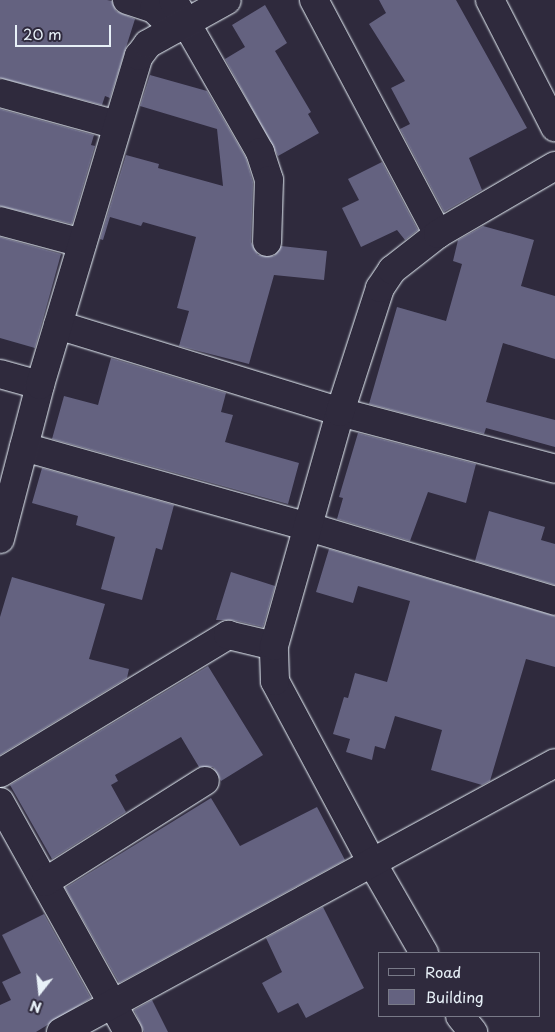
<!DOCTYPE html>
<style>
body{margin:0}
#map{position:relative;width:555px;height:1032px;overflow:hidden;background:#2f2a3d;font-family:"Playpen Sans",sans-serif}
div>[style]{position:absolute}
[style*='--x']{left:calc(var(--x)*1px);top:calc(var(--y)*1px);width:calc(var(--w)*1px);rotate:calc(var(--a)*1deg)}
.building>*{inset:0;background:#646280}
.roads{filter:drop-shadow(0 0 1px #e8f1f8) drop-shadow(0 0 1px #e8f1f8)}
.minor>*{height:28px;margin:-14px;padding:0 14px;transform-origin:14px;border-radius:14px;background:#2f2a3d}
span{translate:-50% -50%;white-space:nowrap;text-align:center;line-height:1.15;-webkit-text-stroke:4px #2f2a3d;paint-order:stroke}
.legend{position:absolute;left:378px;top:952px;width:162px;height:65px;box-sizing:border-box;background:#2f2a3d;border:1px solid #797a88;margin:0;padding:6px 9px;list-style:none;font-size:15px;color:#e8f1f8}
.legend li{display:flex;align-items:center;gap:10px;height:25px}
.legend b{width:25px;border:1px solid #797a88}
.north{position:absolute;left:15px;top:967px;width:50px;height:50px;-webkit-text-stroke:4px #2f2a3d;paint-order:stroke;rotate:196deg;font-size:14px;font-weight:700;line-height:20px;text-align:center;color:#e8f1f8}
.north::after{content:'';display:block;margin:auto;width:18px;height:22px;background:#e8f1f8;clip-path:polygon(50% 0,100% 100%,50% 72%,0 100%)}
.scale{position:absolute;left:15px;top:25px;width:96px;height:22px;box-sizing:border-box;border:2px solid #e8f1f8;border-top:0;padding-left:6px;font-size:15px;line-height:18px;white-space:nowrap;color:#e8f1f8;-webkit-text-stroke:4px #2f2a3d;paint-order:stroke}
</style>
<div id="map">
<div class="building">
<i style="clip-path:polygon(0 0,107px 0,112px 1px,116px 11px,135px 19px,110px 98px,105px 96px,102px 105px,0 78px)"></i>
<i style="clip-path:polygon(379px 0,456px 0,527px 128px,469px 158px,482px 190px,444px 212px,400px 129px,410px 124px,391px 88px,405px 81px,369px 24px,386px 13px)"></i>
<i style="clip-path:polygon(265px 5px,287px 43px,275px 51px,311px 112px,308px 114px,319px 133px,278px 156px,225px 59px,245px 47px,232px 25px)"></i>
<i style="clip-path:polygon(150px 75px,207px 91px,246px 158px,253px 182px,251px 242px,258px 255px,274px 256px,281px 246px,327px 251px,324px 280px,274px 275px,249px 364px,179px 346px,189px 311px,177px 308px,196px 237px,143px 222px,141px 226px,110px 217px,103px 240px,100px 239px,126px 155px,159px 164px,158px 168px,223px 186px,217px 129px,140px 106px)"></i>
<i style="clip-path:polygon(0 109px,94px 135px,91px 145px,95px 146px,72px 224px,0 206px)"></i>
<i style="clip-path:polygon(382px 162px,418px 230px,405px 240px,397px 230px,361px 247px,342px 208px,359px 200px,348px 179px)"></i>
<i style="clip-path:polygon(483px 226px,534px 240px,521px 286px,555px 296px,555px 359px,503px 343px,486px 402px,555px 420px,555px 447px,486px 428px,484px 434px,369px 404px,397px 307px,446px 321px,462px 264px,453px 261px,458px 240px)"></i>
<i style="clip-path:polygon(0 237px,61px 254px,35px 348px,0 338px)"></i>
<i style="clip-path:polygon(111px 358px,226px 393px,221px 412px,233px 415px,225px 442px,299px 463px,288px 504px,52px 439px,64px 396px,98px 405px)"></i>
<i style="clip-path:polygon(358px 433px,476px 464px,466px 503px,428px 492px,410px 541px,337px 519px,343px 498px,339px 497px)"></i>
<i style="clip-path:polygon(42px 468px,174px 505px,162px 550px,156px 548px,142px 600px,101px 589px,115px 537px,76px 525px,78px 516px,32px 503px)"></i>
<i style="clip-path:polygon(489px 511px,545px 527px,541px 540px,555px 544px,555px 585px,475px 561px)"></i>
<i style="clip-path:polygon(329px 549px,555px 616px,555px 667px,526px 659px,490px 781px,482px 785px,431px 770px,442px 730px,395px 716px,385px 749px,375px 746px,372px 760px,346px 752px,350px 739px,333px 734px,344px 697px,348px 698px,355px 673px,387px 682px,410px 601px,358px 586px,353px 603px,316px 592px)"></i>
<i style="clip-path:polygon(231px 572px,275px 586px,263px 627px,232px 620px,216px 620px)"></i>
<i style="clip-path:polygon(12px 577px,105px 604px,89px 659px,129px 669px,127px 678px,0 755px,0 617px)"></i>
<i style="clip-path:polygon(208px 666px,263px 755px,221px 781px,213px 767px,199px 767px,181px 737px,115px 775px,118px 781px,111px 785px,126px 812px,52px 859px,10px 785px)"></i>
<i style="clip-path:polygon(211px 798px,240px 846px,317px 807px,345px 860px,119px 983px,65px 888px)"></i>
<i style="clip-path:polygon(323px 907px,364px 988px,306px 1018px,298px 1003px,278px 1013px,262px 983px,282px 972px,266px 938px)"></i>
<i style="clip-path:polygon(44px 914px,91px 998px,36px 1032px,0 1032px,0 1005px,11px 1000px,2px 982px,21px 973px,2px 935px)"></i>
<i style="clip-path:polygon(152px 1000px,168px 1032px,144px 1032px,134px 1010px)"></i>
</div>
<div class="roads">
<div class="minor">
<i style="--x:127;--y:0;--w:28;--a:18"></i>
<i style="--x:154;--y:9;--w:29;--a:44"></i>
<i style="--x:173;--y:0;--w:175;--a:60.2"></i>
<i style="--x:260;--y:152;--w:29;--a:72"></i>
<i style="--x:269;--y:180;--w:62;--a:91.8"></i>
<i style="--x:314;--y:0;--w:265;--a:62.1"></i>
<i style="--x:490;--y:0;--w:143;--a:62.9"></i>
<i style="--x:0;--y:93;--w:121;--a:15.3"></i>
<i style="--x:0;--y:221;--w:85;--a:15"></i>
<i style="--x:58;--y:325;--w:295;--a:17.1"></i>
<i style="--x:340;--y:412;--w:222;--a:14.8"></i>
<i style="--x:0;--y:374;--w:41;--a:15.4"></i>
<i style="--x:24;--y:447;--w:296;--a:15.7"></i>
<i style="--x:309;--y:527;--w:257;--a:16.7"></i>
<i style="--x:0;--y:539;--w:159;--a:-75.4"></i>
<i style="--x:40;--y:385;--w:344;--a:-73.3"></i>
<i style="--x:139;--y:56;--w:15;--a:-53"></i>
<i style="--x:148;--y:44;--w:90;--a:-29.1"></i>
<i style="--x:0;--y:773;--w:267;--a:-31.2"></i>
<i style="--x:228;--y:635;--w:47;--a:13.4"></i>
<i style="--x:0;--y:802;--w:263;--a:60.9"></i>
<i style="--x:45;--y:882;--w:189;--a:-32.3"></i>
<i style="--x:424;--y:953;--w:106;--a:-119.9"></i>
<i style="--x:371;--y:861;--w:204;--a:-118.1"></i>
<i style="--x:275;--y:681;--w:35;--a:-92"></i>
<i style="--x:274;--y:646;--w:243;--a:-74.2"></i>
<i style="--x:340;--y:412;--w:130;--a:-72.1"></i>
<i style="--x:380;--y:288;--w:22;--a:-56"></i>
<i style="--x:392;--y:270;--w:58;--a:-38"></i>
<i style="--x:438;--y:234;--w:135;--a:-30.2"></i>
<i style="--x:460;--y:1016;--w:21;--a:51"></i>
<i style="--x:61;--y:1032;--w:562;--a:-28.57"></i>
</div>
</div>
<ul class="legend">
<li><b style="height:6px;background:#2f2a3d"></b>Road</li>
<li><b style="height:14px;background:#646280"></b>Building</li>
</ul>
<div class="north">N</div>
<div class="scale">20 m</div>
</div>
